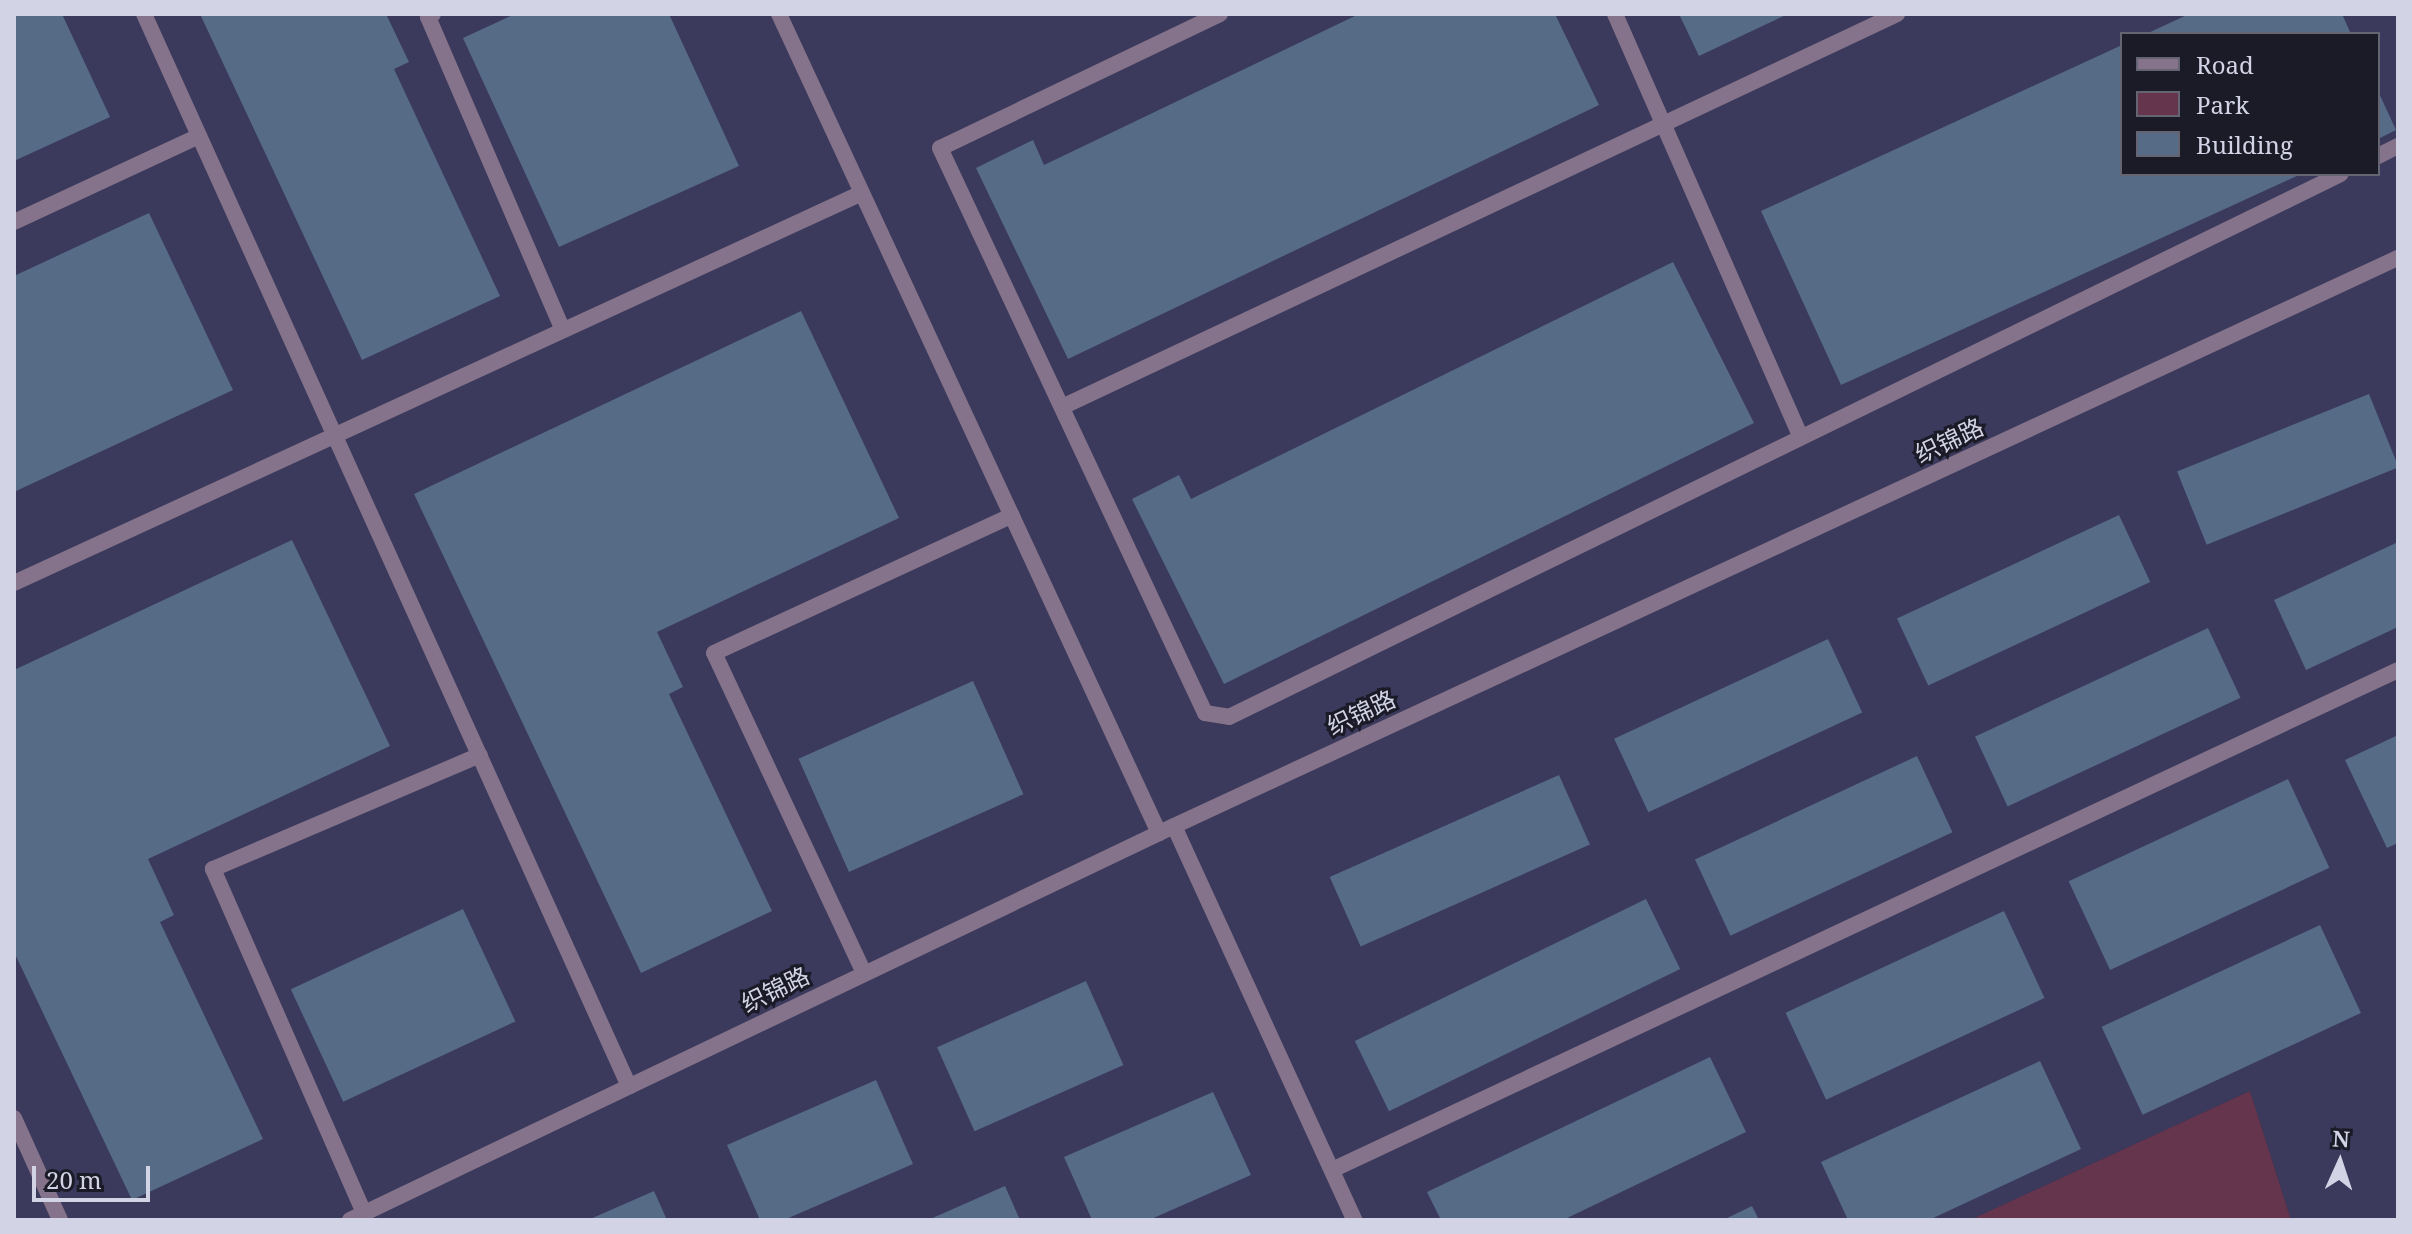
<!DOCTYPE html>
<meta charset="utf-8">
<style>
body{margin:0}
#map{position:relative;width:2412px;height:1234px;overflow:hidden;background:#32314d;font-family:"Noto Serif","Noto Sans SC",serif}
div>[style]{position:absolute}
[style*='--x']{left:calc(var(--x)*1px);top:calc(var(--y)*1px);width:calc(var(--w)*1px);rotate:calc(var(--a)*1deg)}
.built>*{inset:0;background:#3b395c}
.green>*{inset:0;background:#64354d}
.building>*{inset:0;background:#556b86;transform-origin:0 0}
.service>*{height:16px;margin:-8px;padding:0 8px;transform-origin:8px;border-radius:8px;background:#84738a}
.tertiary>*{height:16px;margin:-8px;padding:0 8px;transform-origin:8px;border-radius:8px;background:#84738a}
span{translate:-50% -50%;white-space:nowrap;text-align:center;line-height:1.15;-webkit-text-stroke:6px #1b1a27;paint-order:stroke}
.street-label{font-size:24px;color:#d2d3e5}
.frame{position:absolute;inset:0;border:16px solid #d2d3e5;pointer-events:none}
.legend{position:absolute;left:2120px;top:32px;width:260px;height:144px;box-sizing:border-box;background:#1b1a27;border:2px solid #646473;margin:0;padding:10px 14px;list-style:none;font-size:24px;color:#d2d3e5}
.legend li{display:flex;align-items:center;gap:16px;height:40px}
.legend b{width:40px;border:2px solid #646473}
.north{position:absolute;left:2300px;top:1122px;width:80px;height:80px;-webkit-text-stroke:6px #1b1a27;paint-order:stroke;rotate:3deg;font-size:22px;font-weight:700;line-height:32px;text-align:center;color:#d2d3e5}
.north::after{content:'';display:block;margin:auto;width:28px;height:36px;background:#d2d3e5;clip-path:polygon(50% 0,100% 100%,50% 72%,0 100%)}
.scale{position:absolute;left:32px;top:1166px;width:118px;height:36px;box-sizing:border-box;border:4px solid #d2d3e5;border-top:0;padding-left:10px;font-size:24px;line-height:28px;white-space:nowrap;color:#d2d3e5;-webkit-text-stroke:6px #1b1a27;paint-order:stroke}
</style>
<div id="map">
<div class="built">
<i style="clip-path:polygon(evenodd,14px 14px,2398px 14px,2398px 1220px,2291px 1220px,2250px 1091px,1970px 1220px,14px 1220px,14px 14px,2122px 34px,2378px 34px,2378px 174px,2122px 174px,2122px 34px)"></i>
</div>
<div class="green">
<i style="clip-path:polygon(2250px 1091px,2291px 1220px,1970px 1220px)"></i>
</div>
<div class="building">
<i style="clip-path:polygon(14px 14px,62px 14px,110px 117px,14px 161px)"></i>
<i style="clip-path:polygon(200px 14px,386px 14px,409px 62px,394px 69px,500px 296px,362px 360px)"></i>
<i style="clip-path:polygon(515px 14px,669px 14px,739px 166px,559px 247px,463px 38px)"></i>
<i style="clip-path:polygon(1359px 14px,1555px 14px,1599px 105px,1068px 359px,976px 168px,1033px 140px,1044px 165px)"></i>
<i style="clip-path:polygon(1679px 14px,1788px 14px,1699px 56px)"></i>
<i style="clip-path:polygon(2189px 14px,2342px 14px,2351px 34px,2146px 34px)"></i>
<i style="clip-path:polygon(2122px 45px,2122px 174px,2301px 174px,1841px 385px,1761px 211px)"></i>
<i style="clip-path:polygon(2378px 91px,2396px 130px,2378px 139px)"></i>
<i style="clip-path:polygon(149px 213px,233px 390px,14px 492px,14px 276px)"></i>
<i style="clip-path:polygon(1673px 262px,1754px 423px,1224px 684px,1132px 499px,1179px 475px,1191px 499px)"></i>
<i style="clip-path:polygon(801px 311px,899px 518px,657px 632px,683px 687px,669px 694px,772px 911px,641px 973px,414px 494px)"></i>
<i style="left:2369px;top:394px;width:79px;height:207px;rotate:68deg"></i>
<i style="left:2119px;top:515px;width:74px;height:245px;rotate:65deg"></i>
<i style="clip-path:polygon(292px 540px,390px 746px,148px 859px,174px 915px,160px 922px,263px 1139px,132px 1200px,14px 952px,14px 670px)"></i>
<i style="clip-path:polygon(2398px 542px,2398px 627px,2306px 670px,2274px 600px)"></i>
<i style="left:2208px;top:628px;width:77px;height:257px;rotate:65deg"></i>
<i style="left:1828px;top:639px;width:81px;height:236px;rotate:65deg"></i>
<i style="left:973px;top:681px;width:124px;height:191px;rotate:66deg"></i>
<i style="clip-path:polygon(2398px 735px,2398px 843px,2387px 848px,2345px 760px)"></i>
<i style="left:1917px;top:756px;width:84px;height:245px;rotate:65deg"></i>
<i style="left:1559px;top:775px;width:76px;height:251px;rotate:66deg"></i>
<i style="left:2288px;top:779px;width:98px;height:242px;rotate:65deg"></i>
<i style="left:1646px;top:899px;width:78px;height:324px;rotate:64deg"></i>
<i style="left:463px;top:909px;width:124px;height:190px;rotate:65deg"></i>
<i style="left:2004px;top:911px;width:96px;height:241px;rotate:65deg"></i>
<i style="left:2320px;top:925px;width:97px;height:241px;rotate:65deg"></i>
<i style="left:1086px;top:981px;width:92px;height:163px;rotate:66deg"></i>
<i style="clip-path:polygon(1710px 1057px,1746px 1132px,1563px 1220px,1441px 1220px,1427px 1192px)"></i>
<i style="clip-path:polygon(2040px 1061px,2081px 1149px,1929px 1220px,1848px 1220px,1821px 1162px)"></i>
<i style="clip-path:polygon(876px 1080px,913px 1164px,784px 1220px,760px 1220px,727px 1145px)"></i>
<i style="clip-path:polygon(1213px 1092px,1251px 1175px,1149px 1220px,1092px 1220px,1064px 1157px)"></i>
<i style="clip-path:polygon(1005px 1186px,1020px 1220px,928px 1220px)"></i>
<i style="clip-path:polygon(654px 1191px,667px 1220px,588px 1220px)"></i>
<i style="clip-path:polygon(1752px 1206px,1759px 1220px,1723px 1220px)"></i>
</div>
<div class="service">
<i style="--x:144;--y:14;--w:1177;--a:65.66"></i>
<i style="--x:433;--y:14;--w:6;--a:149"></i>
<i style="--x:428;--y:17;--w:341;--a:66.7"></i>
<i style="--x:1220;--y:14;--w:310;--a:154.4"></i>
<i style="--x:940;--y:148;--w:624;--a:64.87"></i>
<i style="--x:1205;--y:713;--w:24;--a:9"></i>
<i style="--x:1229;--y:717;--w:1237;--a:-26.03"></i>
<i style="--x:1615;--y:14;--w:462;--a:66.3"></i>
<i style="--x:2378;--y:156;--w:22;--a:-27"></i>
<i style="--x:14;--y:222;--w:204;--a:-24.9"></i>
<i style="--x:1062;--y:407;--w:923;--a:-25.2"></i>
<i style="--x:14;--y:583;--w:933;--a:-24.7"></i>
<i style="--x:1174;--y:826;--w:433;--a:65.4"></i>
<i style="--x:864;--y:973;--w:353;--a:-115.1"></i>
<i style="--x:714;--y:653;--w:328;--a:-24.8"></i>
<i style="--x:14;--y:1118;--w:112;--a:65.7"></i>
<i style="--x:1332;--y:1170;--w:1177;--a:-25.13"></i>
<i style="--x:364;--y:1213;--w:376;--a:-113.7"></i>
<i style="--x:213;--y:869;--w:290;--a:-23.1"></i>
</div>
<div class="tertiary">
<i style="--x:779;--y:14;--w:903;--a:65.11"></i>
<i style="--x:350;--y:1220;--w:897;--a:-25.56"></i>
<i style="--x:1159;--y:833;--w:1366;--a:-24.9"></i>
</div>
<div class="street-label">
<span style="left:1949px;top:440px;rotate:-25deg">织锦路</span>
<span style="left:1361px;top:712px;rotate:-25deg">织锦路</span>
<span style="left:775px;top:989px;rotate:-26deg">织锦路</span>
</div>
<div class="frame"></div>
<ul class="legend">
<li><b style="height:10px;background:#84738a"></b>Road</li>
<li><b style="height:22px;background:#64354d"></b>Park</li>
<li><b style="height:22px;background:#556b86"></b>Building</li>
</ul>
<div class="north">N</div>
<div class="scale">20 m</div>
</div>
